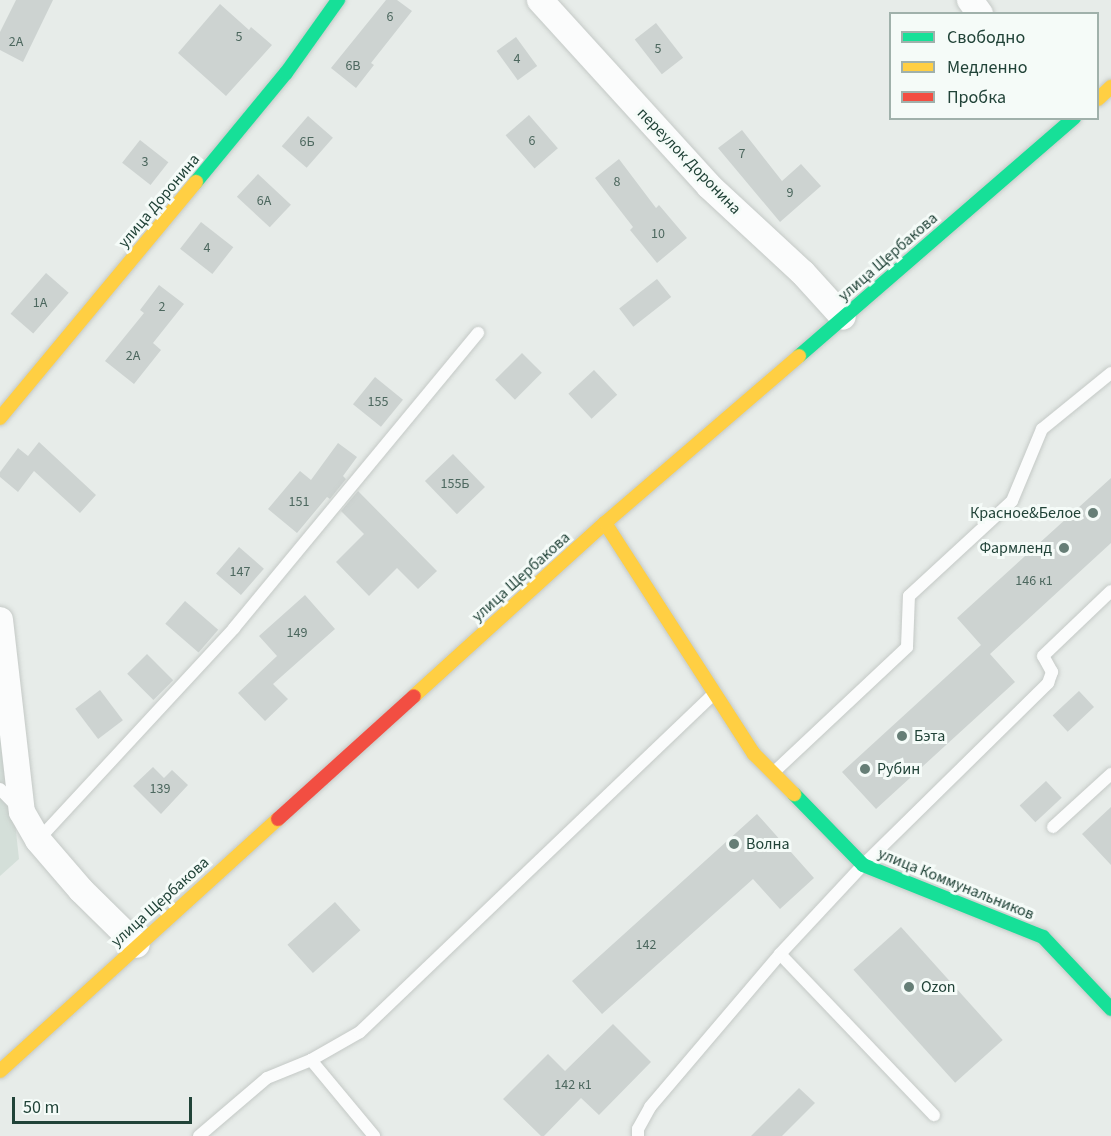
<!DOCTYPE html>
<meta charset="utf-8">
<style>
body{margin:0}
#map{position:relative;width:1111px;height:1136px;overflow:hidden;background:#e7ece9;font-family:"Source Sans 3",sans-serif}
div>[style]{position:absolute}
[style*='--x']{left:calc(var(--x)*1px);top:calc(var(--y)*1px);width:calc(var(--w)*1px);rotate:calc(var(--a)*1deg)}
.built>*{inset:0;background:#d4dfd9}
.building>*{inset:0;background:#cdd3d1;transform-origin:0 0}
.roads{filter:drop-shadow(0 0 2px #c4c9c6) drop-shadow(0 0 2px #c4c9c6)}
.lane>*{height:12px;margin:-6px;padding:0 6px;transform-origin:6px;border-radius:6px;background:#fbfcfc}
.street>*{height:26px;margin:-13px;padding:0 13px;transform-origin:13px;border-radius:13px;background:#fbfcfc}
.fast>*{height:14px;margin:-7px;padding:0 7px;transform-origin:7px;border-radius:7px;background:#16e098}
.slow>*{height:14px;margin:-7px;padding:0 7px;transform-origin:7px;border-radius:7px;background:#ffcf43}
.jam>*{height:14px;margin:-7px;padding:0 7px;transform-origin:7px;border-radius:7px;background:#f24e42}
.dots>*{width:16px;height:16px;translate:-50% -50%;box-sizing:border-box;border:3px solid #f5fbf8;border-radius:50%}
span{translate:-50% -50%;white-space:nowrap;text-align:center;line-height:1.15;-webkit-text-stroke:6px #f5fbf8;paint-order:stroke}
.number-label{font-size:14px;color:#4d685f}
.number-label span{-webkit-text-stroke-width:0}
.street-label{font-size:16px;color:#214338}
.poi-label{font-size:16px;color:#214338}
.right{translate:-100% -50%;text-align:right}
.left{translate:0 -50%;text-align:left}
.legend{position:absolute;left:889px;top:12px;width:210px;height:108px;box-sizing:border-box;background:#f5fbf8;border:2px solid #a0b1ab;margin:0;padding:8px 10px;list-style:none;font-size:18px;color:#214338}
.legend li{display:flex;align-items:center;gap:12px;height:30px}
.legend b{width:30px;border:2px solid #a0b1ab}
.scale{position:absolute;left:12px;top:1097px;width:180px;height:27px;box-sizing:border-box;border:3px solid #214338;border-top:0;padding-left:8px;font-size:18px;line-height:21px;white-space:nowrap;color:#214338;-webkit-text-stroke:4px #f5fbf8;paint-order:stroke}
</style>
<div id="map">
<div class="built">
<i style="clip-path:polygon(0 686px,19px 859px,0 876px)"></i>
</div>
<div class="building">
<i style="clip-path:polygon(16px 0,53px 0,23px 62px,0 50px,0 32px)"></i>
<i style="clip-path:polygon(386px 0,397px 0,412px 11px,371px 63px,374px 65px,356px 88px,331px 68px)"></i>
<i style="clip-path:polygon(220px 4px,249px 30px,251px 27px,272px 45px,226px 96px,178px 53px)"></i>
<i style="left:656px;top:23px;width:44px;height:27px;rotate:52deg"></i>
<i style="left:516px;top:37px;width:36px;height:24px;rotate:54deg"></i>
<i style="left:529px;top:115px;width:44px;height:31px;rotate:49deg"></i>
<i style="left:308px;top:116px;width:33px;height:40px;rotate:41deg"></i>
<i style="clip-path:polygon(742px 130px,782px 181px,801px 164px,821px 186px,780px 222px,718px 148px)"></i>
<i style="left:140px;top:140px;width:36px;height:29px;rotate:38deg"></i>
<i style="clip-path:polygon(619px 159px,656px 208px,659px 205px,687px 238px,657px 263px,630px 230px,633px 227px,595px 178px)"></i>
<i style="left:258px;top:174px;width:45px;height:31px;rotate:43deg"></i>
<i style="left:201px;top:222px;width:41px;height:34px;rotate:38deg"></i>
<i style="left:46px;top:273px;width:30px;height:54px;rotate:41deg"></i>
<i style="left:657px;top:279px;width:23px;height:48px;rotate:52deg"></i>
<i style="clip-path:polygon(159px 285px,184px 304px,153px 343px,161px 350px,134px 384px,105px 361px,144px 313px,140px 310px)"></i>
<i style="left:522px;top:353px;width:28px;height:38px;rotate:45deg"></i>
<i style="left:594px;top:370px;width:34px;height:35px;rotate:47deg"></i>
<i style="left:375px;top:377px;width:36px;height:35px;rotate:39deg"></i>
<i style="clip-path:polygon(39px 442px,96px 495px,80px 513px,34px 471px,18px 492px,0 477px,0 472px,18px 448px,28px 456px)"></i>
<i style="clip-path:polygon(338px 443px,357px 457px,343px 476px,346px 479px,330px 499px,327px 497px,297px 533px,268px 509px,300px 471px,311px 480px)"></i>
<i style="left:453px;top:454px;width:46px;height:39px;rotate:46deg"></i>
<i style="clip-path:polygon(1111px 478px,1111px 543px,990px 654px,1015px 682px,876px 809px,842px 772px,981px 645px,957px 618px)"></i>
<i style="clip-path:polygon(358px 491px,437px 571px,418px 589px,397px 568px,369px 596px,336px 562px,364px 534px,341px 511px)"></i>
<i style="left:239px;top:547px;width:33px;height:35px;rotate:41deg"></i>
<i style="clip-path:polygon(305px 595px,335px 629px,273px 684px,288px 699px,265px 721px,238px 693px,277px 656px,259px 636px)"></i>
<i style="left:185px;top:601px;width:44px;height:30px;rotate:41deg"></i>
<i style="left:147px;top:654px;width:37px;height:28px;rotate:45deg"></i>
<i style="left:100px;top:690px;width:38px;height:31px;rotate:53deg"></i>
<i style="left:1079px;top:691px;width:22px;height:36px;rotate:47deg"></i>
<i style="clip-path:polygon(153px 767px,164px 778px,172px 770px,188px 785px,161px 814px,133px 786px)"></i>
<i style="left:1046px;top:781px;width:23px;height:36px;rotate:47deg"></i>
<i style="clip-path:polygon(1111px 807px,1111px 865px,1082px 834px)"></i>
<i style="clip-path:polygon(757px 814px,814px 878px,780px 909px,753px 879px,602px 1014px,572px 981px)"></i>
<i style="left:335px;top:902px;width:38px;height:64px;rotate:48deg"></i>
<i style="left:901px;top:927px;width:152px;height:64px;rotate:48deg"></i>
<i style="clip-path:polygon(613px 1024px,651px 1062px,599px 1115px,581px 1098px,544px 1136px,541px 1136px,503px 1099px,548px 1054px,565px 1071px)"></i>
<i style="clip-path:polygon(799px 1088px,815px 1103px,782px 1136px,751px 1136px)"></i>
</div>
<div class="roads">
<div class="lane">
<i style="--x:773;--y:773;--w:184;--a:-43.2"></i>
<i style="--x:907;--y:647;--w:51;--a:-87.8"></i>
<i style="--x:909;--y:596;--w:140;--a:-42.7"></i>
<i style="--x:1012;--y:501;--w:78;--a:-67.4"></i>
<i style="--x:1042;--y:429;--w:89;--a:-39.1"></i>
<i style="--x:0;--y:789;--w:28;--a:46"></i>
<i style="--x:1053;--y:827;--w:79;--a:-42.4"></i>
<i style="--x:38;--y:840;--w:289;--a:-47.2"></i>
<i style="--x:234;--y:628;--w:383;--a:-50.4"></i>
<i style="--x:780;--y:954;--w:223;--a:46.3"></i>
<i style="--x:311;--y:1060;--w:99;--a:50.3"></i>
<i style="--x:199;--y:1136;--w:89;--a:-40.5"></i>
<i style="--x:267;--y:1078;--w:48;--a:-22.2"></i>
<i style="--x:311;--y:1060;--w:56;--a:-29.7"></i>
<i style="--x:360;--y:1032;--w:488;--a:-43.7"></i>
<i style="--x:638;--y:1136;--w:7;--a:-90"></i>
<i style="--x:638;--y:1129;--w:25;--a:-61"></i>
<i style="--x:650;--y:1107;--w:201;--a:-49.6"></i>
<i style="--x:780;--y:954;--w:122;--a:-47"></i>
<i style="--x:863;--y:865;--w:260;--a:-44.5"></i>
<i style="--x:1048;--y:683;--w:12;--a:-70"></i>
<i style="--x:1052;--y:672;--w:18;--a:-119"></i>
<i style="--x:1043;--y:656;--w:94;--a:-43.7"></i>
</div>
<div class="street">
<i style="--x:540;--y:0;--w:251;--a:47.7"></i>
<i style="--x:709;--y:186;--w:128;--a:42.8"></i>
<i style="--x:803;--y:273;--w:59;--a:47.7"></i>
<i style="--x:970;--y:0;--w:17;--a:54"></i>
<i style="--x:0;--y:620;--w:193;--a:83.5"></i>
<i style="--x:22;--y:812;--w:32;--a:60"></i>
<i style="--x:38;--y:840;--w:66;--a:49.3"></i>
<i style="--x:81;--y:890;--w:78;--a:44.5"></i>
</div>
<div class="fast">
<i style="--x:196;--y:182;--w:141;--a:-50.5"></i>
<i style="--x:286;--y:73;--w:90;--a:-54.5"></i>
<i style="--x:799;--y:356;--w:364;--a:-40.9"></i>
<i style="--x:794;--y:794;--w:99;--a:45.8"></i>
<i style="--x:863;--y:865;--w:194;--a:21.8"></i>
<i style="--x:1043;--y:937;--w:99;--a:46.6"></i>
</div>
<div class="slow">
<i style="--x:1098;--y:99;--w:18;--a:-43"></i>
<i style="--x:0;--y:418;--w:307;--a:-50.3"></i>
<i style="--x:605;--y:523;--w:275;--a:57.2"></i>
<i style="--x:754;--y:754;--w:57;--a:45"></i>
<i style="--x:414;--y:696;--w:258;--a:-42.2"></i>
<i style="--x:605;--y:523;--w:256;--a:-40.7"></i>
<i style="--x:0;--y:1071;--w:375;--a:-42.2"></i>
</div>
<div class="jam">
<i style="--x:278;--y:819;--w:183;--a:-42.1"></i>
</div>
</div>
<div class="dots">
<i style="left:1093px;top:513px;background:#667e76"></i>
<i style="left:1064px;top:548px;background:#667e76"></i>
<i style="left:902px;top:736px;background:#667e76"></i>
<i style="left:865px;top:769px;background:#667e76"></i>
<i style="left:734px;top:844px;background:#667e76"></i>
<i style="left:909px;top:987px;background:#667e76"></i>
</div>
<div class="number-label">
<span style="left:390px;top:17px">6</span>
<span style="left:239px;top:37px">5</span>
<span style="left:16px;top:42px">2А</span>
<span style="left:658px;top:49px">5</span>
<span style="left:517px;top:59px">4</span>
<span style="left:353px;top:66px">6В</span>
<span style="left:532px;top:141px">6</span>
<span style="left:307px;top:142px">6Б</span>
<span style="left:742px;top:154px">7</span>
<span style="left:145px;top:162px">3</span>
<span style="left:617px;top:182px">8</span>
<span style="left:790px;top:193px">9</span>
<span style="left:264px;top:201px">6А</span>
<span style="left:658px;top:234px">10</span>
<span style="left:207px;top:248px">4</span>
<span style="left:40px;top:303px">1А</span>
<span style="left:162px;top:307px">2</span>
<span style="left:133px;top:356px">2А</span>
<span style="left:378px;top:402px">155</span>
<span style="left:455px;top:484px">155Б</span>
<span style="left:299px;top:502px">151</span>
<span style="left:240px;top:572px">147</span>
<span style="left:1034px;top:581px">146 к1</span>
<span style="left:297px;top:633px">149</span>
<span style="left:160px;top:789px">139</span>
<span style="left:646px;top:945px">142</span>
<span style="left:573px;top:1085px">142 к1</span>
</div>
<div class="street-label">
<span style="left:689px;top:161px;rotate:46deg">переулок Доронина</span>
<span style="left:159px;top:201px;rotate:-50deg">улица Доронина</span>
<span style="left:888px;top:257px;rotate:-41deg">улица Щербакова</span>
<span style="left:521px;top:577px;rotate:-42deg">улица Щербакова</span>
<span style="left:956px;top:884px;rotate:22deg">улица Коммунальников</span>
<span style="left:160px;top:902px;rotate:-42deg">улица Щербакова</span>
</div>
<div class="poi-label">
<span class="right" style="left:1081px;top:513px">Красное&amp;Белое</span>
<span class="right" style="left:1052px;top:548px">Фармленд</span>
<span class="left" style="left:914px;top:736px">Бэта</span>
<span class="left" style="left:877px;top:769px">Рубин</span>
<span class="left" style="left:746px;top:844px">Волна</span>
<span class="left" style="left:921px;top:987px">Ozon</span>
</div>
<ul class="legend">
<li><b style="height:8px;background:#16e098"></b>Свободно</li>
<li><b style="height:8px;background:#ffcf43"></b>Медленно</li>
<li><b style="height:8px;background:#f24e42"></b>Пробка</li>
</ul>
<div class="scale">50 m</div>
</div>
